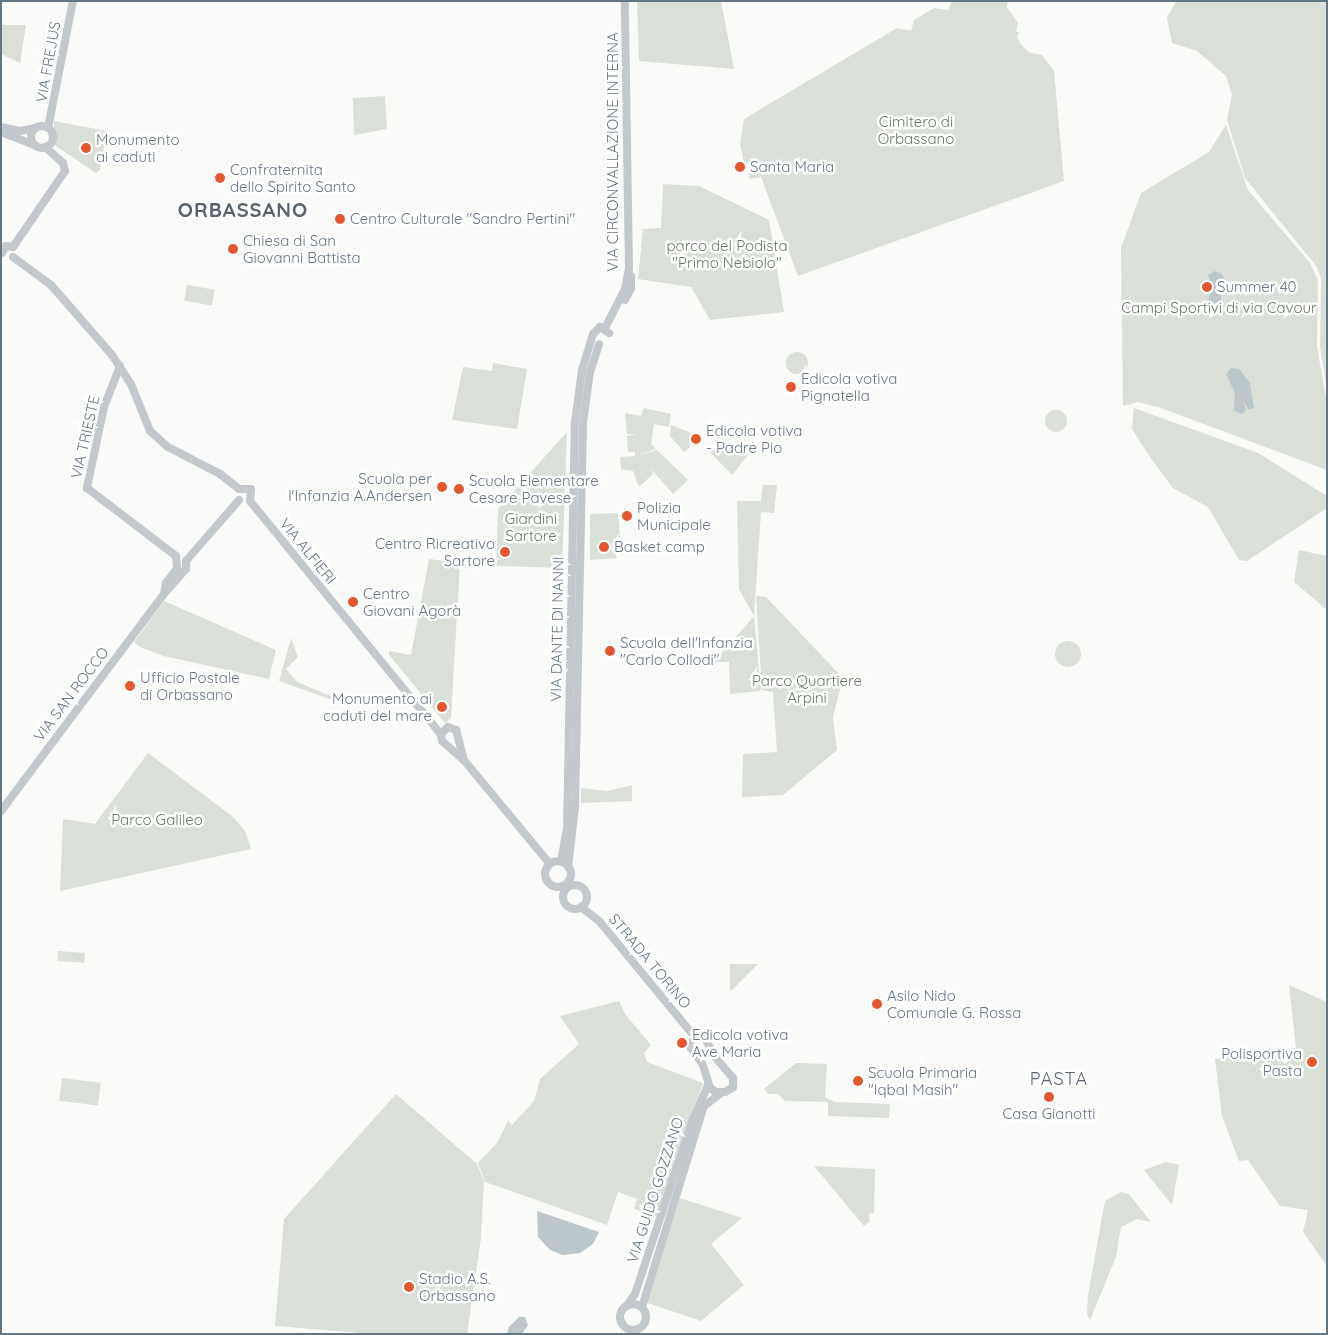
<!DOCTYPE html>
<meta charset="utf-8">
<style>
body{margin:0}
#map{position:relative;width:1328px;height:1335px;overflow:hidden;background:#fafaf8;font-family:Quicksand,sans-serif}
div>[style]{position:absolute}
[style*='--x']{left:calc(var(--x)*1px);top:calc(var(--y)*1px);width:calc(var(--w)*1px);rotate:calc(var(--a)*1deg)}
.green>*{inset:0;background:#dadfd7;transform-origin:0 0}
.round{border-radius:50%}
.water>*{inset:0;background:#bbc7cb}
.minor>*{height:8px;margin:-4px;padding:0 4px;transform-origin:4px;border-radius:4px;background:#c3c8cc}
.minor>.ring{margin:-4px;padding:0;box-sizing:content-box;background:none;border:8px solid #c3c8cc;border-radius:50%}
.dots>*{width:14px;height:14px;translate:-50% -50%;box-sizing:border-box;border:2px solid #fff;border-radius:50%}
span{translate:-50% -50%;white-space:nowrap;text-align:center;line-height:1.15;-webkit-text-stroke:5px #fff;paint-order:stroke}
.street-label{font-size:15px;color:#657683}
.park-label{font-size:15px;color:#687a64}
.poi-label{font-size:15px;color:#657683}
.left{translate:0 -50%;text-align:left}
.right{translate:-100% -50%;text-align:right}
.quarter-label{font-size:18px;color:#57646e;letter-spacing:1px}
.district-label{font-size:20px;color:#57646e;font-weight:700;letter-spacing:1px}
.frame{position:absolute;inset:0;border:2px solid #657683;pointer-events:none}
</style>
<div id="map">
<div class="green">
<i style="clip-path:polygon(637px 1px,721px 1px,734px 69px,639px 61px)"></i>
<i style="clip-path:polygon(952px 1px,1008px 1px,1007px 7px,1018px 23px,1016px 31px,1019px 33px,1017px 37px,1021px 45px,1030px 53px,1042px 55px,1054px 71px,1064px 181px,798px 276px,761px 177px,749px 179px,749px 164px,744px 163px,740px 144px,744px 119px,897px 28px,911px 31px,914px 20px,934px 8px,948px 10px)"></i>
<i style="clip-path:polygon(1176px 1px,1327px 1px,1327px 390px,1320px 347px,1321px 279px,1317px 267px,1245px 178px,1227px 120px,1232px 95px,1226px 76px,1197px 51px,1172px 43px,1167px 18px)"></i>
<i style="clip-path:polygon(1px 21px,3px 25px,26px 25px,20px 63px,1px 54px)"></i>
<i style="clip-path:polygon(385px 96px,387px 129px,354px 135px,353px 98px)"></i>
<i style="clip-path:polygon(54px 121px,107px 131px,100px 170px,96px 173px,53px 144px)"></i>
<i style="clip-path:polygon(1226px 125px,1248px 190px,1310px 263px,1318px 280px,1317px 347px,1327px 403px,1327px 470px,1161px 408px,1138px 402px,1123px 406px,1121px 248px,1141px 193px,1209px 152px)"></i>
<i style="clip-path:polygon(663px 184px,699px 186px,769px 220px,784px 312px,710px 320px,691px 287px,638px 279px,643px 229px,661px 228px)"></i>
<i style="left:187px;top:285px;width:28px;height:16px;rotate:10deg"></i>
<i class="round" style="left:786px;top:352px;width:22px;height:22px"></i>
<i style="clip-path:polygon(493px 363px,527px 369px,517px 429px,452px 420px,463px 367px,492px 371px)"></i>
<i style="clip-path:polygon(644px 408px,671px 414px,669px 427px,654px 424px,651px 444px,656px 449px,637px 456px,657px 450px,688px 480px,673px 494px,652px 470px,653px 474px,639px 487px,633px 471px,621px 469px,620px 457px,635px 456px,635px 452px,628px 452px,627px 436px,636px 434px,627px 434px,625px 413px,641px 416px)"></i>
<i style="clip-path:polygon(1134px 408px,1258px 453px,1327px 496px,1327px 508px,1247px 561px,1239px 560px,1208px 507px,1173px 488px,1152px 460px,1132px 429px)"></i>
<i class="round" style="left:1045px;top:410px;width:22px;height:22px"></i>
<i style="clip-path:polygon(671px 425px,691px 433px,690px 447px,684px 452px,670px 436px)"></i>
<i style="clip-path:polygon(567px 432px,562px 568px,496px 566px,498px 509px)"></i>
<i style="clip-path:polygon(732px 445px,748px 455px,732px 475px,709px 451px)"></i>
<i style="clip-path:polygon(763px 485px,777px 485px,774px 513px,761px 512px,754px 616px,761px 691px,730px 694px,729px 662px,714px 662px,754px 616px,739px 589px,737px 501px,761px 501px)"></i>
<i style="clip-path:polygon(618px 513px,620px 536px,617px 558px,590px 560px,590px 514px)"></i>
<i style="clip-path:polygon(1299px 550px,1327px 556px,1327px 610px,1294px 582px)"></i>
<i style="clip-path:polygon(429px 559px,460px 563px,451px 718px,445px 723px,389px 655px,389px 651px,411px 655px)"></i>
<i style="clip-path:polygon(756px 596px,766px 597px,843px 678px,833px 717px,837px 750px,783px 795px,742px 797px,743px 754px,777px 752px,773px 692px,762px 690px)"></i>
<i style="clip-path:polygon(164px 601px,276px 650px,269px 679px,164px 656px,140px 647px,134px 642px)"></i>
<i style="clip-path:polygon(291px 638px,298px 657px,286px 669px,297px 682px,338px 699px,335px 701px,279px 681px)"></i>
<i class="round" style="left:1055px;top:641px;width:26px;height:26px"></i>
<i style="clip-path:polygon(148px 753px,232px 816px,245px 831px,251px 849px,60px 891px,63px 819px,95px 824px)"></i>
<i style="clip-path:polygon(632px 785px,632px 801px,581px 803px,581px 788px,607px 791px)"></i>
<i style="left:58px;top:951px;width:27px;height:10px;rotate:4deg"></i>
<i style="clip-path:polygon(730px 964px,758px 964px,730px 992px)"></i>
<i style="clip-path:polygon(1289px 985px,1327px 1002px,1327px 1266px,1303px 1232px,1308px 1210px,1280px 1206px,1248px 1160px,1239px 1161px,1222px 1116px,1215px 1059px,1296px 1048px)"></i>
<i style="clip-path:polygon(619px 1001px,625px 1014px,651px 1045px,644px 1053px,647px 1062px,703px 1083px,657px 1216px,634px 1209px,637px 1199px,618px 1192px,607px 1225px,485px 1182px,478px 1163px,497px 1143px,508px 1121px,512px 1125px,534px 1101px,540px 1079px,579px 1044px,560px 1016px)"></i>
<i style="clip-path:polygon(796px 1063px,827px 1064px,825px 1097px,835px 1102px,890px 1104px,889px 1118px,828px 1116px,828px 1102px,785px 1101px,778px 1094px,768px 1094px,764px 1089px)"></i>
<i style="left:62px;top:1078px;width:39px;height:23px;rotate:7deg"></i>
<i style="clip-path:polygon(396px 1094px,477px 1164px,484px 1181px,481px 1238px,467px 1334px,374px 1334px,275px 1326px,284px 1219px)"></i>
<i style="clip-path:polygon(1166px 1162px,1179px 1165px,1172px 1205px,1144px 1170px)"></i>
<i style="clip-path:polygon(814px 1166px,875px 1169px,874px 1213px,869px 1214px,870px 1221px,864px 1226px)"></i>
<i style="clip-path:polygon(1121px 1192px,1129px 1194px,1151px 1222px,1137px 1219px,1121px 1227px,1116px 1257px,1090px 1320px,1087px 1314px,1088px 1295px,1105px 1201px)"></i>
<i style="clip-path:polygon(680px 1198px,742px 1218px,711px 1244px,744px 1285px,701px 1321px,645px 1302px)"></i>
</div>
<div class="water">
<i style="clip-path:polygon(1215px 271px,1222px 274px,1227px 286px,1221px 294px,1221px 305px,1217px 307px,1209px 304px,1208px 300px,1213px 287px,1208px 275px)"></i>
<i style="clip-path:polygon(1231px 368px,1239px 369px,1250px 383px,1254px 408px,1249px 410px,1243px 401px,1246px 410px,1242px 414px,1234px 411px,1235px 393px,1226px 374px)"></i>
<i style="clip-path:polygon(537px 1211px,599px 1232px,593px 1244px,580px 1253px,563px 1255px,550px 1250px,538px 1237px)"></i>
<i style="clip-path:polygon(519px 1317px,525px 1317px,528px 1325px,522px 1334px,507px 1334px,509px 1327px)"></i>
</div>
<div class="minor">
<i class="ring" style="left:31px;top:126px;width:14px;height:14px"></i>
<i style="--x:1;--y:127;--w:19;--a:12"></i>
<i style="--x:20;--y:131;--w:15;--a:-11"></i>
<i style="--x:48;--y:128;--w:129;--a:-78.9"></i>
<i style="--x:1;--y:132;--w:36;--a:21"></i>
<i style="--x:13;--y:247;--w:92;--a:-55.6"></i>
<i style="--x:65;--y:171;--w:8;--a:-104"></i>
<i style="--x:63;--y:163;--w:24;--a:-138"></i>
<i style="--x:2;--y:253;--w:8;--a:-60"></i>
<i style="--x:6;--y:246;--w:7;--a:8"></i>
<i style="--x:13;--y:257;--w:47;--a:36.4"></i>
<i style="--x:51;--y:285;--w:93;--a:48.9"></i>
<i style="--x:112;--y:355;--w:35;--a:57"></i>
<i style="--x:131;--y:384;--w:51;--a:68"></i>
<i style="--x:150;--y:431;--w:24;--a:42"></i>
<i style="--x:168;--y:447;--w:59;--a:27.4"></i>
<i style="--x:220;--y:474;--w:24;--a:38"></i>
<i style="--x:625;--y:300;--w:13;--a:-63"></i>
<i style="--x:631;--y:288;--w:12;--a:-90"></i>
<i style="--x:605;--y:328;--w:44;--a:-62.9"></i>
<i style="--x:625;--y:289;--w:20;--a:-79"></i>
<i style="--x:629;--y:269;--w:268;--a:-90.9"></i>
<i style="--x:120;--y:366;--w:44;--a:111.3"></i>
<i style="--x:104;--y:407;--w:83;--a:101.9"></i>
<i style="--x:87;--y:488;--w:112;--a:37.4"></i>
<i style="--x:176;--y:556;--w:12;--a:85"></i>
<i style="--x:177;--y:568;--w:19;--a:126"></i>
<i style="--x:166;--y:583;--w:10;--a:101"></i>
<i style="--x:239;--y:489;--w:12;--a:0"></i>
<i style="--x:251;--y:489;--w:12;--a:95"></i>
<i style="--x:250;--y:501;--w:301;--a:50.7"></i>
<i style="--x:441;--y:734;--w:7;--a:82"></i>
<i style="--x:442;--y:741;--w:28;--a:41"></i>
<i style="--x:463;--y:759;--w:136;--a:50.4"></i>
<i style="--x:441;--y:734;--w:10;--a:-45"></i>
<i style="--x:448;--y:727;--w:9;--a:21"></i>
<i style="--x:456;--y:730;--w:28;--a:75"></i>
<i style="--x:1;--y:811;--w:271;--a:-53.1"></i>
<i style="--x:164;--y:594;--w:33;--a:-49"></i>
<i style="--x:186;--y:569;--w:8;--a:-90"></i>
<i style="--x:186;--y:561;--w:81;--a:-49"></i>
<i class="ring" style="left:545px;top:861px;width:18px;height:18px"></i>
<i style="--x:561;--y:862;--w:34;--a:-80"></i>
<i style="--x:567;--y:829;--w:407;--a:-88.9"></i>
<i style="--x:575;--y:422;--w:52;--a:-82.3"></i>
<i style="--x:582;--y:370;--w:38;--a:-73"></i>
<i style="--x:593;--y:334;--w:10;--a:-45"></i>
<i style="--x:600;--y:327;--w:11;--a:34"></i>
<i style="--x:568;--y:867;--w:60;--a:-83.3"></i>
<i style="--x:575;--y:807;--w:385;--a:-88.8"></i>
<i style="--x:583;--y:422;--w:50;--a:-82"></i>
<i style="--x:590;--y:372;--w:29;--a:-72"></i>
<i class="ring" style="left:563px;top:885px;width:16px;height:16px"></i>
<i style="--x:581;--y:907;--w:24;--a:38"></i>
<i style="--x:600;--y:922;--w:148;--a:50.5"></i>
<i style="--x:703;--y:1034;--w:25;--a:63"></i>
<i style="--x:714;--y:1056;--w:29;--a:49"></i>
<i style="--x:733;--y:1078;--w:9;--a:90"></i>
<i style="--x:733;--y:1087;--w:9;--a:148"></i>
<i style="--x:725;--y:1092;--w:9;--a:180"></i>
<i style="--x:716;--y:1092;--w:7;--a:-146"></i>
<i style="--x:710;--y:1088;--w:24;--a:-107"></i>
<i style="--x:703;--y:1065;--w:21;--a:-125"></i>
<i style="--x:691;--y:1048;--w:12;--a:-76"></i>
<i style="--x:694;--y:1036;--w:9;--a:-13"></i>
<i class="ring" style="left:620px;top:1304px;width:18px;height:18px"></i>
<i style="--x:628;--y:1304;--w:12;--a:-55"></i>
<i style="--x:635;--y:1294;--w:181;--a:-71.7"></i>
<i style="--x:692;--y:1122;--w:40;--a:-66.6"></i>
<i style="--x:642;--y:1307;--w:210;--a:-72.9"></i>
<i style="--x:704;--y:1106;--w:21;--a:-37"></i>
</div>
<div class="dots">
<i style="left:86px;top:148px;background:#e4572e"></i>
<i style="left:740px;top:167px;background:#e4572e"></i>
<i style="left:220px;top:178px;background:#e4572e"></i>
<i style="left:340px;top:219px;background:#e4572e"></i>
<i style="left:233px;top:249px;background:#e4572e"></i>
<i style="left:1207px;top:287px;background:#e4572e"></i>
<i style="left:791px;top:387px;background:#e4572e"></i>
<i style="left:696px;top:439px;background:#e4572e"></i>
<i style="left:442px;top:487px;background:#e4572e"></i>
<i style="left:459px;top:489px;background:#e4572e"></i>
<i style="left:627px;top:516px;background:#e4572e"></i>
<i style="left:604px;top:547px;background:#e4572e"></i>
<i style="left:505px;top:552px;background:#e4572e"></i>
<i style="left:353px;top:602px;background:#e4572e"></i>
<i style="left:610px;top:651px;background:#e4572e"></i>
<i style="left:130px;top:686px;background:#e4572e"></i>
<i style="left:442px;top:707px;background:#e4572e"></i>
<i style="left:877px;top:1004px;background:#e4572e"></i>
<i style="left:682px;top:1043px;background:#e4572e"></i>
<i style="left:1312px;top:1062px;background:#e4572e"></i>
<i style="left:858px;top:1081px;background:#e4572e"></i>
<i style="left:1049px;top:1097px;background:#e4572e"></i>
<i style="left:409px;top:1287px;background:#e4572e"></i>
</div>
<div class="street-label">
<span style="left:48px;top:62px;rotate:-80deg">VIA FREJUS</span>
<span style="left:613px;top:152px;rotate:-90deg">VIA CIRCONVALLAZIONE INTERNA</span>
<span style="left:85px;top:437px;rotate:-77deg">VIA TRIESTE</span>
<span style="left:308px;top:551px;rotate:51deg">VIA ALFIERI</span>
<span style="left:557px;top:629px;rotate:-89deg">VIA DANTE DI NANNI</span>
<span style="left:71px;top:694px;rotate:-53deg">VIA SAN ROCCO</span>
<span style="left:650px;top:961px;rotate:50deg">STRADA TORINO</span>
<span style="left:655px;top:1190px;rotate:-72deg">VIA GUIDO GOZZANO</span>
</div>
<div class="park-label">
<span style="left:916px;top:130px">Cimitero di<br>Orbassano</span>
<span style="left:727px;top:254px">parco del Podista<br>"Primo Nebiolo"</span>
<span style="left:1219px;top:308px">Campi Sportivi di via Cavour</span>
<span style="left:531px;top:527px">Giardini<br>Sartore</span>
<span style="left:807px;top:689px">Parco Quartiere<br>Arpini</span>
<span style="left:157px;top:820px">Parco Galileo</span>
</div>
<div class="poi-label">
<span class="left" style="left:96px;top:148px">Monumento<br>ai caduti</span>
<span class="left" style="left:750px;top:167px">Santa Maria</span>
<span class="left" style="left:230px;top:178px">Confraternita<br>dello Spirito Santo</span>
<span class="left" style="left:350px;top:219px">Centro Culturale "Sandro Pertini"</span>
<span class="left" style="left:243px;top:249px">Chiesa di San<br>Giovanni Battista</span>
<span class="left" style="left:1217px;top:287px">Summer 40</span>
<span class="left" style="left:801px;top:387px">Edicola votiva<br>Pignatella</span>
<span class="left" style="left:706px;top:439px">Edicola votiva<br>- Padre Pio</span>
<span class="right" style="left:432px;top:487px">Scuola per<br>l'Infanzia A.Andersen</span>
<span class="left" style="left:469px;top:489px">Scuola Elementare<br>Cesare Pavese</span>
<span class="left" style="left:637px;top:516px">Polizia<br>Municipale</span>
<span class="right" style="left:495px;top:552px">Centro Ricreativo<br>Sartore</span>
<span class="left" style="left:614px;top:547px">Basket camp</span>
<span class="left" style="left:363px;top:602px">Centro<br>Giovani Agorà</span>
<span class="left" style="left:620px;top:651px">Scuola dell'Infanzia<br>"Carlo Collodi"</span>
<span class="left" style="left:140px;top:686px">Ufficio Postale<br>di Orbassano</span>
<span class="right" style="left:432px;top:707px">Monumento ai<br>caduti del mare</span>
<span class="left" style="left:887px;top:1004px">Asilo Nido<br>Comunale G. Rossa</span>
<span class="left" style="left:692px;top:1043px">Edicola votiva<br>Ave Maria</span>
<span class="right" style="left:1302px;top:1062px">Polisportiva<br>Pasta</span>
<span class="left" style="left:868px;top:1081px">Scuola Primaria<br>"Iqbal Masih"</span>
<span style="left:1049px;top:1114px">Casa Gianotti</span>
<span class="left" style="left:419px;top:1287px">Stadio A.S.<br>Orbassano</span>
</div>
<div class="quarter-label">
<span style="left:1059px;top:1079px">PASTA</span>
</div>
<div class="district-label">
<span style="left:243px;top:209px">ORBASSANO</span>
</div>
<div class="frame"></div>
</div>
